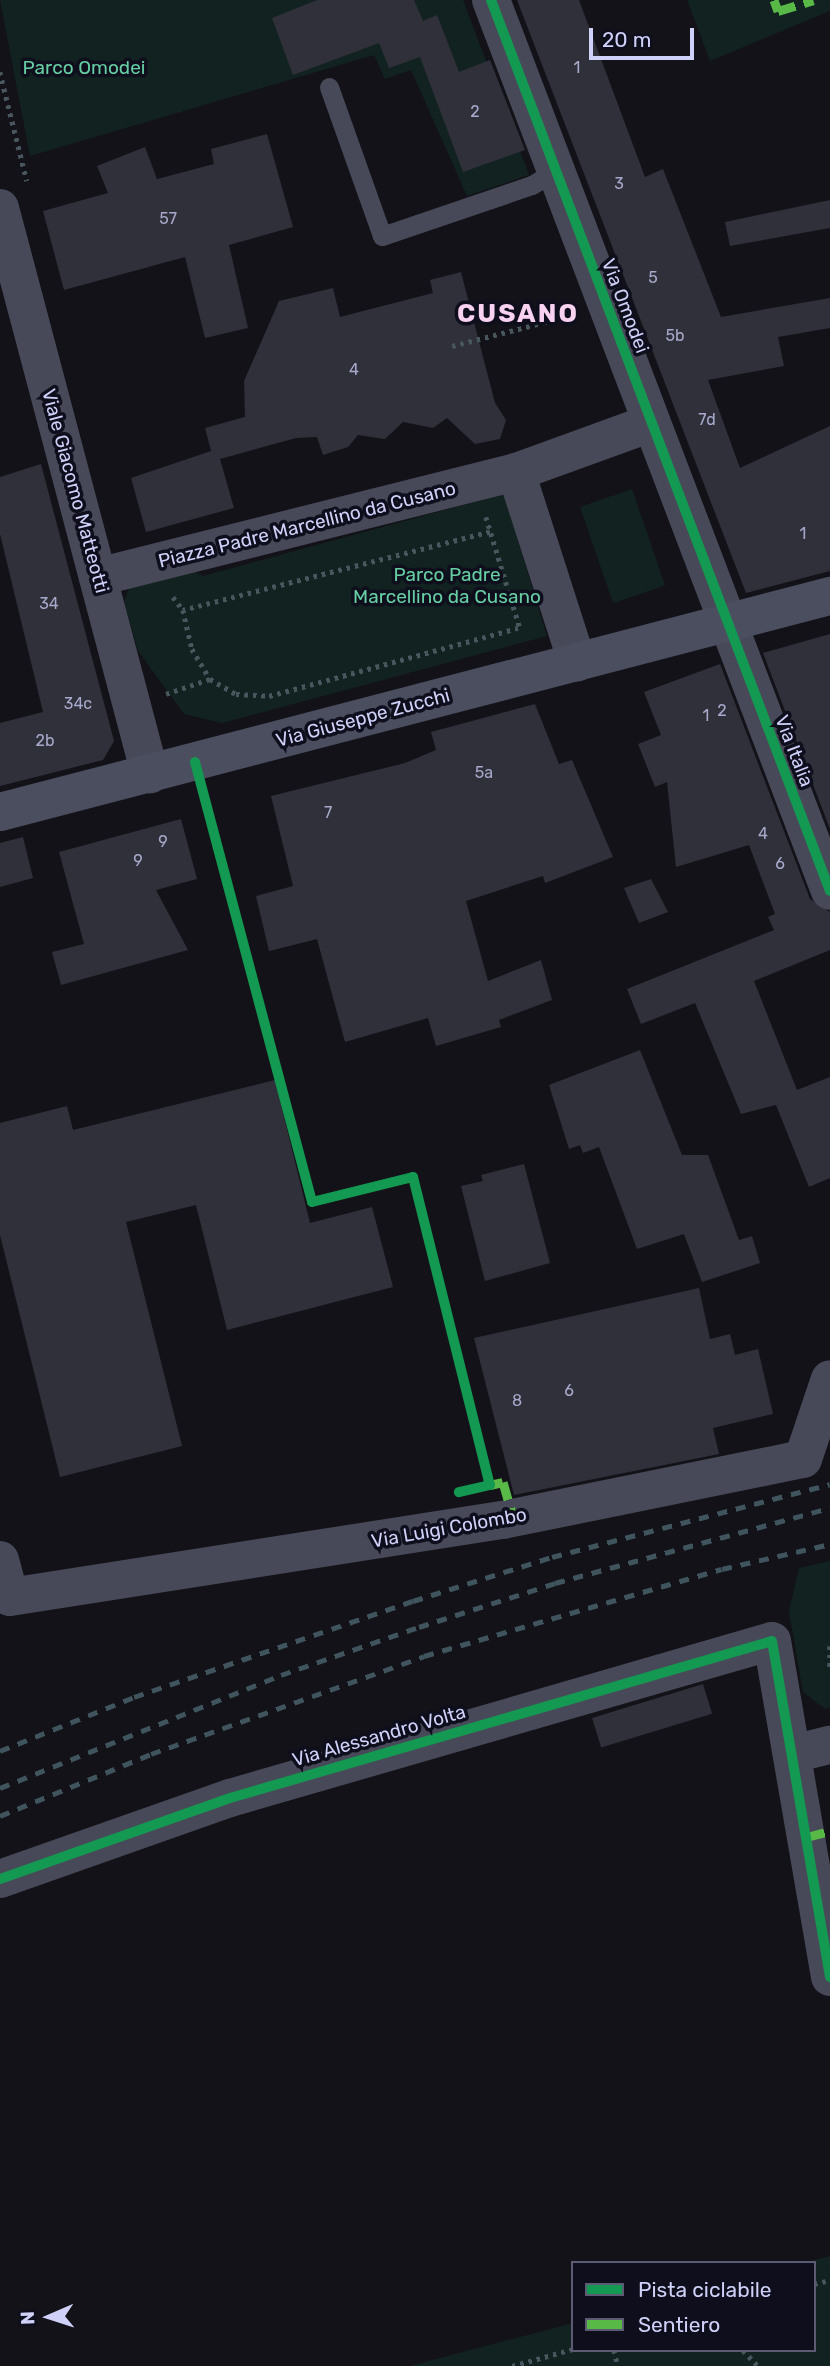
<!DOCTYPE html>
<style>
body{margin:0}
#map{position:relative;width:830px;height:2366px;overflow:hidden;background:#121218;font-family:Rubik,sans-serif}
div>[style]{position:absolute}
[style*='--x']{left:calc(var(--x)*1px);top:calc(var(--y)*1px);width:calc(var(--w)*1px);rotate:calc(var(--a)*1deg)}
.green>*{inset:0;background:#122220;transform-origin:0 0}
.building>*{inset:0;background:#30303b;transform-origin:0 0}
.path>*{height:4.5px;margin-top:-2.25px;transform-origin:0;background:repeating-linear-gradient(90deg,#48565d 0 3.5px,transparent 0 8.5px)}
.lane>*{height:19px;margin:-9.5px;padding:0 9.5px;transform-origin:9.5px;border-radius:9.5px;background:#484958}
.street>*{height:38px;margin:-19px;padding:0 19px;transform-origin:19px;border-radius:19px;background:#484958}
.secondary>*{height:38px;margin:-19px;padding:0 19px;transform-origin:19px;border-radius:19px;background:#4a4e5f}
.rail>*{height:5px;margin-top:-2.5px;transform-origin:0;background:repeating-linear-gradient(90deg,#40545d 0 10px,transparent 0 19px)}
.quiet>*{height:9px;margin-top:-4.5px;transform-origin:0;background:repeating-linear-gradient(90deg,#58b947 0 18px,transparent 0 27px)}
.cycleway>*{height:10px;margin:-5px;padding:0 5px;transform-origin:5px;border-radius:5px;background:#139951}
span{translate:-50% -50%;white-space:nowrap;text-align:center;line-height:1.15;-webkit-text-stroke:7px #0e0e1c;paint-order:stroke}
.number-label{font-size:16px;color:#a7a9ca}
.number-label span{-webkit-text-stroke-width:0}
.park-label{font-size:19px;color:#66cea3}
.street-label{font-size:19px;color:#cfd1f9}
.district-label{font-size:26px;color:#f9d1f1;font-weight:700;letter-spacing:2px}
.legend{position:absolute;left:571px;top:2261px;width:245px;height:91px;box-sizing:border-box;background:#0e0e1c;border:2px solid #5b5c74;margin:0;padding:9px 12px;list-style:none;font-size:21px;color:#cfd1f9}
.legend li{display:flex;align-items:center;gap:14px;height:35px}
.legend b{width:35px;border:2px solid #5b5c74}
.north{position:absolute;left:14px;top:2282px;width:70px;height:70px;-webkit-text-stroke:5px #0e0e1c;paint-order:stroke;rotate:267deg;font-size:19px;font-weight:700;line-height:28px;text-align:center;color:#cfd1f9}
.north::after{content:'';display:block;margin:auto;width:24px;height:32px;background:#cfd1f9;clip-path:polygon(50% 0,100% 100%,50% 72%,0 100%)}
.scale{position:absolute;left:589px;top:28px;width:105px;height:32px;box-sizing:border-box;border:4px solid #cfd1f9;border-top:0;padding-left:9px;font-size:21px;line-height:24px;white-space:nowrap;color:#cfd1f9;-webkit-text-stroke:5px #0e0e1c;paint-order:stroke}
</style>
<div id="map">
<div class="green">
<i style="clip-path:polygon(0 0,463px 0,529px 175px,467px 196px,411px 70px,385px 79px,374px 55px,30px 156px)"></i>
<i style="clip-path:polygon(687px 0,830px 0,830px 11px,710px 61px)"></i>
<i style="left:632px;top:489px;width:102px;height:55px;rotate:71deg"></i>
<i style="clip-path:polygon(504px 494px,547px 636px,222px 723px,184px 714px,138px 651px,124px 602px,132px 579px,181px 564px,203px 576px)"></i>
<i style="clip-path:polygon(830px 1561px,830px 1707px,825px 1709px,803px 1692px,789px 1611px,799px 1568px)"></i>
<i style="clip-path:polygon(830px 2256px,830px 2366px,410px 2366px,573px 2323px,573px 2350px,814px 2350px,814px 2263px,803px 2263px)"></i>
</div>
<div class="building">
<i style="clip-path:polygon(317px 0,414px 0,423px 21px,437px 15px,459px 72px,490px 60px,525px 150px,463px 172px,420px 57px,389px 68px,379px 43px,293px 75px,272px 18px)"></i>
<i style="clip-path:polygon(517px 0,579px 0,645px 177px,663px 169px,721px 317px,830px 298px,830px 328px,778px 337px,784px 366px,708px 380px,740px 468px,830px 426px,830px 571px,746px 593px)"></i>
<i style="clip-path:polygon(267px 134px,293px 227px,229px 245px,248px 328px,205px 338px,185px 257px,64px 290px,43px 211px,108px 193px,97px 166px,145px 147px,157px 179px,214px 164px,211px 149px)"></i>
<i style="clip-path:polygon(830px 200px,830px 228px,730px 246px,725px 222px)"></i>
<i style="clip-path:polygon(461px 272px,495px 403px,506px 420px,500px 439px,475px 444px,447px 418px,433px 428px,403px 422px,385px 439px,358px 435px,348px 447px,323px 455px,317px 437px,296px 438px,220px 459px,234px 508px,146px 532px,131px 478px,211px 451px,205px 428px,245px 417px,244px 381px,279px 301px,333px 288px,340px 317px,433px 293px,430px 280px)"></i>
<i style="clip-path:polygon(41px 464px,114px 741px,103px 760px,0 786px,0 723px,43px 712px,0 534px,0 477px)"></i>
<i style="clip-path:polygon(830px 634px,830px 829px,763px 653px)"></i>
<i style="clip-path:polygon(720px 664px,810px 899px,830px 912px,830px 950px,754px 981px,797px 1090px,830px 1077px,830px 1178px,809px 1187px,776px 1105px,741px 1114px,695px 1003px,641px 1024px,627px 989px,774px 930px,768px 917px,775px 914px,749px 845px,676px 867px,667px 782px,655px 787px,638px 744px,661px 735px,644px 692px)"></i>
<i style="clip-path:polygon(535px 704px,559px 764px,572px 760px,613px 857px,545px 883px,543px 876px,466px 901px,488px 981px,541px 960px,552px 1000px,499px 1020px,501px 1027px,436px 1046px,428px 1018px,345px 1042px,317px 939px,269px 951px,256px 896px,293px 886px,271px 796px,405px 763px,436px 750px,431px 732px)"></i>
<i style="clip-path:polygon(181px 819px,197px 879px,156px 890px,188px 950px,61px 985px,52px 952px,84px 944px,59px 852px)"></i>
<i style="clip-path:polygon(23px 837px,33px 878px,0 887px,0 843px)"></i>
<i style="clip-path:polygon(651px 879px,668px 912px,639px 923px,624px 888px)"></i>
<i style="clip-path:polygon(640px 1050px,682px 1155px,708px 1155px,739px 1240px,752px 1236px,760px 1263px,702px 1282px,684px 1234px,637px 1249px,599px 1147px,583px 1153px,580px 1145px,569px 1149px,549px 1085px)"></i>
<i style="clip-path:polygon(275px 1080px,310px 1223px,372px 1207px,393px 1287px,227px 1330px,196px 1205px,126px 1222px,182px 1446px,60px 1477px,0 1235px,0 1123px,67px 1106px,73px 1130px)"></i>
<i style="clip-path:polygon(524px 1164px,550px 1263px,485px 1281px,461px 1186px,483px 1181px,481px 1175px)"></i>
<i style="clip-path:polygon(699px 1288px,710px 1339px,730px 1334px,735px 1355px,758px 1349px,773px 1414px,713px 1428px,719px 1454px,514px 1495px,474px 1338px)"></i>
<i style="left:703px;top:1684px;width:31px;height:116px;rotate:73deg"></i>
</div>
<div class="path">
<i style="--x:0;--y:72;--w:112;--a:76.1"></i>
<i style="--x:452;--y:346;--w:125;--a:-14.4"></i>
<i style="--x:486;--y:517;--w:116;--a:73"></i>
<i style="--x:490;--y:532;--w:317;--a:165.7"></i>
<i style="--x:183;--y:610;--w:40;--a:77"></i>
<i style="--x:192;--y:649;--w:35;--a:59"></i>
<i style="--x:210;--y:679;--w:30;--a:30"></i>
<i style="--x:236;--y:694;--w:33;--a:3"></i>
<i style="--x:269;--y:696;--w:258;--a:-15.3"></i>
<i style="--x:173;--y:597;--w:16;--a:52"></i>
<i style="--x:166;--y:694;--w:46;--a:-18.8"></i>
<i style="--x:830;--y:1646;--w:21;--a:90"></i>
<i style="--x:814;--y:2284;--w:16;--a:-14"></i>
<i style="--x:614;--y:2350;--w:16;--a:76"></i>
<i style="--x:743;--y:2350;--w:22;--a:47"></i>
<i style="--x:512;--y:2366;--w:63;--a:-15.6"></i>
</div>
<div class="lane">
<i style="--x:329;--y:87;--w:158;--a:70.4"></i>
<i style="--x:382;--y:236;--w:158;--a:-18.8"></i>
<i style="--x:532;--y:185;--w:26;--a:-32"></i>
</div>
<div class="street">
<i style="--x:491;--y:0;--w:953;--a:69.17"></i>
<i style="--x:0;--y:208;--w:586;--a:75.16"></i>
<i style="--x:516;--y:472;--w:200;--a:72.2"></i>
<i style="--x:98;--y:577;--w:431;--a:-14.1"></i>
<i style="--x:516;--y:472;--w:144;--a:-19.9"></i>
<i style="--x:0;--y:1560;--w:38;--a:75"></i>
<i style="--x:10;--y:1597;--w:499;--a:-8.9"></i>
<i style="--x:503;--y:1520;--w:306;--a:-11.5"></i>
<i style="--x:803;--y:1459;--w:84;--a:-71.4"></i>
<i style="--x:793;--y:1754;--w:38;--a:-14"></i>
<i style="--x:0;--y:1879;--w:244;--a:-19.4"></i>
<i style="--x:230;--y:1798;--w:564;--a:-16.15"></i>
<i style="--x:772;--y:1641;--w:341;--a:80.2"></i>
</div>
<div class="secondary">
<i style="--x:0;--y:812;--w:858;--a:-14.59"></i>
</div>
<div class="rail">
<i style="--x:0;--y:1751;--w:144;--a:-21.9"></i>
<i style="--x:134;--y:1697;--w:295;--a:-19"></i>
<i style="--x:413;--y:1601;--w:146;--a:-17.6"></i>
<i style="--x:552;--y:1557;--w:287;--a:-14.7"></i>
<i style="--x:0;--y:1788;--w:303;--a:-21.9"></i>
<i style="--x:281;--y:1675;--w:146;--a:-19.2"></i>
<i style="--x:419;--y:1627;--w:143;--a:-17.9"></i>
<i style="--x:555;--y:1583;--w:285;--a:-15.3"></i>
<i style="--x:0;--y:1816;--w:163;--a:-22.3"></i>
<i style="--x:151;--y:1754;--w:290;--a:-19.7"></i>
<i style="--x:424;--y:1656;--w:310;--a:-16.3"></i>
<i style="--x:722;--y:1569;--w:111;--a:-13"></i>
</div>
<div class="quiet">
<i style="--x:774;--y:0;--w:12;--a:70"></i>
<i style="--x:778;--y:11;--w:37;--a:-17"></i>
<i style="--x:490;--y:1485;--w:13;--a:-13"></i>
<i style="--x:503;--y:1482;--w:37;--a:74"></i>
<i style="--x:807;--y:1837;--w:24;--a:-15"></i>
</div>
<div class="cycleway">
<i style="--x:491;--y:0;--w:953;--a:69.17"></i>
<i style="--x:195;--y:762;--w:455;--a:75.1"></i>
<i style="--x:312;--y:1202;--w:104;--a:-13.9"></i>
<i style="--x:413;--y:1177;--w:317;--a:76"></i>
<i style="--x:490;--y:1485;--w:32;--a:167"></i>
<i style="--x:0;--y:1879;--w:244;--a:-19.4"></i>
<i style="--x:230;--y:1798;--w:564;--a:-16.15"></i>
<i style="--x:772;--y:1641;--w:341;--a:80.2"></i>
</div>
<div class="number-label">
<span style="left:577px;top:68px">1</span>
<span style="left:475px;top:112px">2</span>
<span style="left:619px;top:184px">3</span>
<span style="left:168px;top:219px">57</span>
<span style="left:653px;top:278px">5</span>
<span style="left:675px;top:336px">5b</span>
<span style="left:354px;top:370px">4</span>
<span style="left:707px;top:420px">7d</span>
<span style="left:803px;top:534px">1</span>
<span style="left:49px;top:604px">34</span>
<span style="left:78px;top:704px">34c</span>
<span style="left:722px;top:711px">2</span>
<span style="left:706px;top:716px">1</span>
<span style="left:45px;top:741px">2b</span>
<span style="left:484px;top:773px">5a</span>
<span style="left:328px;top:813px">7</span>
<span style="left:763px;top:834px">4</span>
<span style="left:163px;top:842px">9</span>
<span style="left:138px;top:861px">9</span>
<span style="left:780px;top:864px">6</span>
<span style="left:569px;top:1391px">6</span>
<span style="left:517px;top:1401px">8</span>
</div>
<div class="park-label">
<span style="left:84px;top:68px">Parco Omodei</span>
<span style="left:447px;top:586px">Parco Padre<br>Marcellino da Cusano</span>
</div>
<div class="street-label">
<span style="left:625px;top:306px;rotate:69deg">Via Omodei</span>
<span style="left:75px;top:491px;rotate:75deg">Viale Giacomo Matteotti</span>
<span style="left:307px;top:525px;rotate:-14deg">Piazza Padre Marcellino da Cusano</span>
<span style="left:363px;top:718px;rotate:-15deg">Via Giuseppe Zucchi</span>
<span style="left:794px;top:751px;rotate:69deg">Via Italia</span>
<span style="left:449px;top:1528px;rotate:-10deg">Via Luigi Colombo</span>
<span style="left:379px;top:1736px;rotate:-16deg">Via Alessandro Volta</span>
</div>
<div class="district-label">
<span style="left:518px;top:314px">CUSANO</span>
</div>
<ul class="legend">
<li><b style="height:9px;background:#139951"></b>Pista ciclabile</li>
<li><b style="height:9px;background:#58b947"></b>Sentiero</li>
</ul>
<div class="north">N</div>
<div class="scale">20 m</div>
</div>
